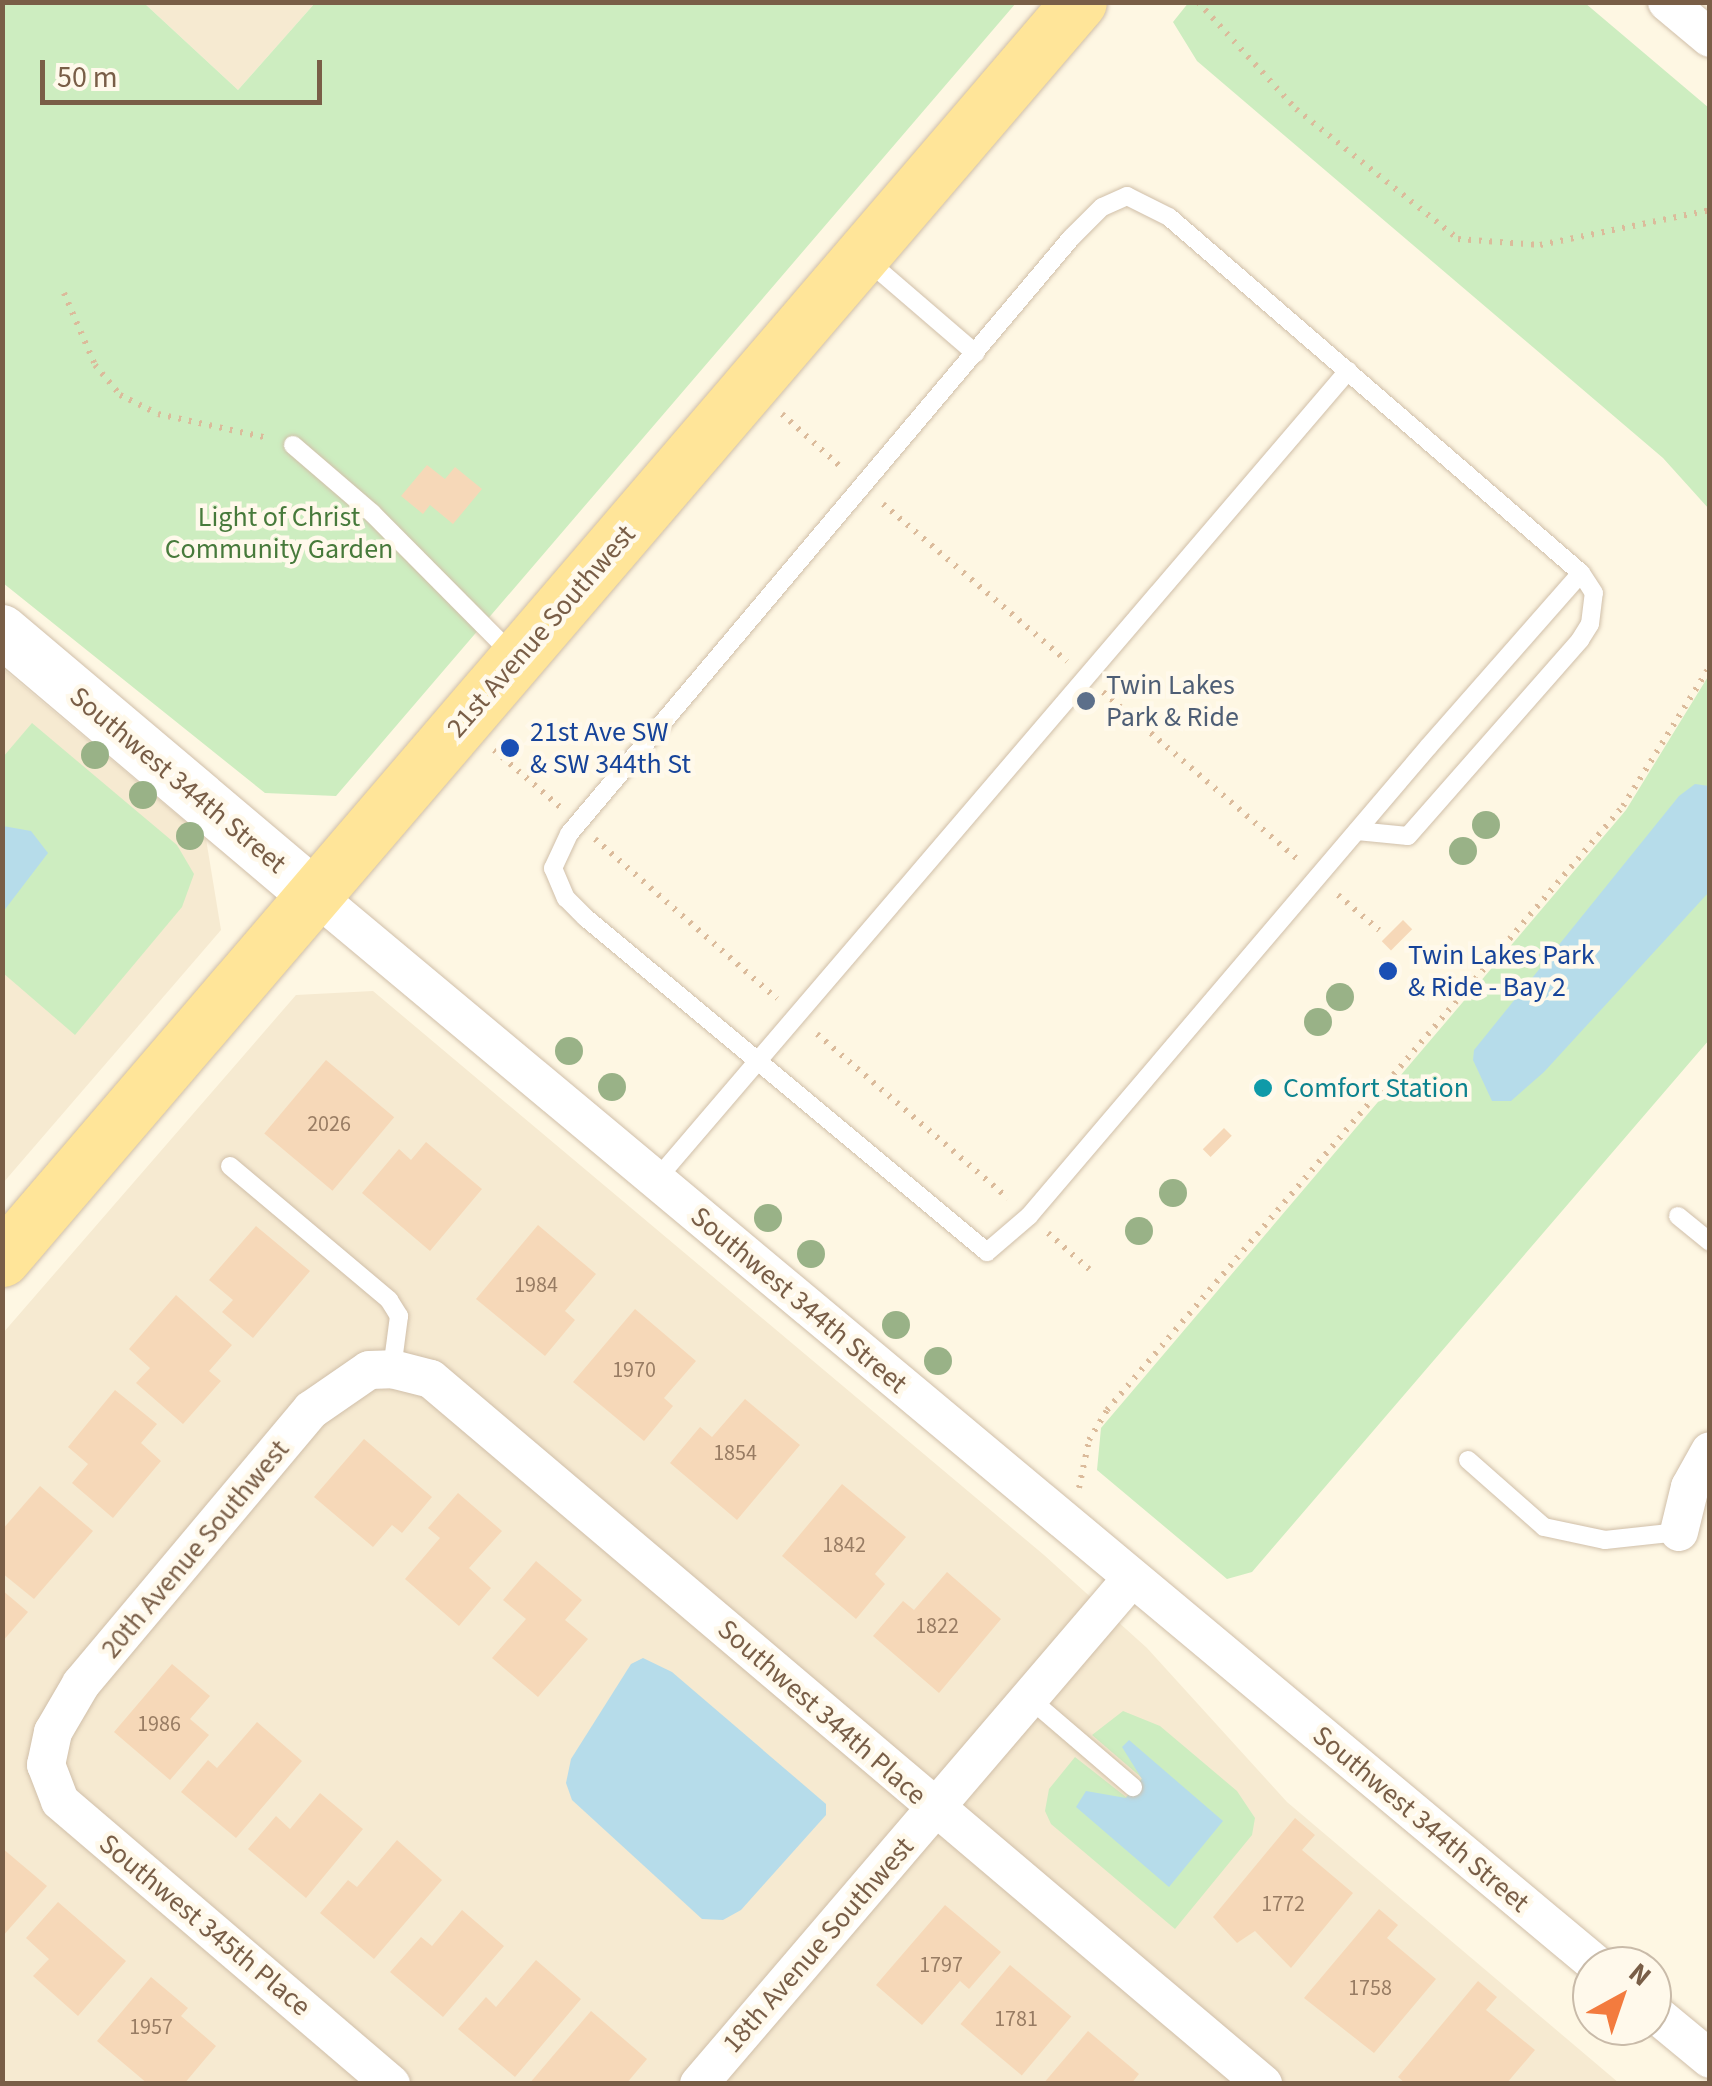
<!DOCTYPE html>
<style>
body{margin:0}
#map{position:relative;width:1712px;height:2086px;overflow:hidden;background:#fef7e3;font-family:"Source Sans 3",sans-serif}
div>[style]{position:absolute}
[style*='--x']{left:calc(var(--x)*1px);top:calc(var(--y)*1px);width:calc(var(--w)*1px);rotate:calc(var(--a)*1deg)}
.residential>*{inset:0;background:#f6ead1}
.green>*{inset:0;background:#cdedc0}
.water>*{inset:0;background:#b6dcea}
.building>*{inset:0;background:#f6d8b8;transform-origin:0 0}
.path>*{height:6px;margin-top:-3px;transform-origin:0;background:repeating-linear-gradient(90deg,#dbbb9b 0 2.5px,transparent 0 10.5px)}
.roads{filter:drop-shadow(0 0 2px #d0bfa9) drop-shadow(0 0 2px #d0bfa9)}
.lane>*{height:18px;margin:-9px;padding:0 9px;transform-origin:9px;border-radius:9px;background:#fff}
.street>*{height:38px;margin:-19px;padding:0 19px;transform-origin:19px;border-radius:19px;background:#fff}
.secondary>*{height:52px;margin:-26px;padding:0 26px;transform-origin:26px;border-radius:26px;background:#fff}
.primary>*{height:55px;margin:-27.5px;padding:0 27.5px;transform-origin:27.5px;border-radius:27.5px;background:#ffe599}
.trees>*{width:28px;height:28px;margin:-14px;border-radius:50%;background:#99b287}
.dots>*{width:28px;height:28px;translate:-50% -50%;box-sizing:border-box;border:5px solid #fff9eb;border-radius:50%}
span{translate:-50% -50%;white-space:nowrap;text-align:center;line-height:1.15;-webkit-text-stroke:9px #fff9eb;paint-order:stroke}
.number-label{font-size:22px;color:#987c63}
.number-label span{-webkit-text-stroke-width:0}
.park-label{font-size:28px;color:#477a3b}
.street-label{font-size:28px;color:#795e47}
.service-label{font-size:28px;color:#4e5e75}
.left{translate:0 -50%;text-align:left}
.transit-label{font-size:28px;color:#164399}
.culture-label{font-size:28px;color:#0d838f}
.frame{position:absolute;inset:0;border:5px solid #795e47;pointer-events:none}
.north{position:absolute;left:1572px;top:1946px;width:100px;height:100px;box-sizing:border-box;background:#fff9eb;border:2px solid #c9bba9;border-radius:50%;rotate:40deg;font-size:28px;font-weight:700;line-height:40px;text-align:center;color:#795e47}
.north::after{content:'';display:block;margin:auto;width:35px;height:45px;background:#f37b3e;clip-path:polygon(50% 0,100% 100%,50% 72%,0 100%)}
.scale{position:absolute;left:40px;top:60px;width:282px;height:45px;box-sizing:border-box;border:5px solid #795e47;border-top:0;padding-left:12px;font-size:30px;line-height:35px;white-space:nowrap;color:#795e47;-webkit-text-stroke:8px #fff9eb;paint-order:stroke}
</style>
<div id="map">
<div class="residential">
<i style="clip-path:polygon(144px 3px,315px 3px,238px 90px)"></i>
<i style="clip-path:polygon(3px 669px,206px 839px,221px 930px,3px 1183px)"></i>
<i style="clip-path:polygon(373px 991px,1044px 1555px,1147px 1648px,1287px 1802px,1619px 2083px,3px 2084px,3px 1333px,296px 995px)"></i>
</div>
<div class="green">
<i style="clip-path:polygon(1189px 2px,1585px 3px,1709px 108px,1709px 509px,1663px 458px,1197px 61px,1173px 22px)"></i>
<i style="clip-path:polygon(2px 3px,144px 3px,238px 90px,315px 3px,1016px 3px,336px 796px,265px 793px,3px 583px)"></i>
<i style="clip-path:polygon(1709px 675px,1709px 1040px,1252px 1572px,1227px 1579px,1097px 1470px,1101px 1428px,1626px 810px)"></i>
<i style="clip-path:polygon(32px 723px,177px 845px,194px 874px,182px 907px,75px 1035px,3px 973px,3px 757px)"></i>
<i style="clip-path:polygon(1123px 1711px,1160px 1726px,1237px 1791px,1255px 1818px,1252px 1835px,1175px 1929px,1051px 1824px,1045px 1811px,1049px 1789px,1075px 1757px,1126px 1797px,1142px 1778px,1092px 1735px)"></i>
</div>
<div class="water">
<i style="clip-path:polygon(1695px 784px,1709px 786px,1709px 892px,1544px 1072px,1511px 1101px,1492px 1101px,1473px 1060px,1474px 1050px,1679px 796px)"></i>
<i style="clip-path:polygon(3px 826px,31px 831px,48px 853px,3px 912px)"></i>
<i style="clip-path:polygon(643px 1658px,672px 1672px,826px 1804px,826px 1815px,741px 1910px,723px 1920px,702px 1919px,572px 1800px,566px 1783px,571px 1759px,631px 1664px)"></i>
<i style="clip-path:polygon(1129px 1740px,1223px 1821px,1169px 1887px,1076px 1807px,1086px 1791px,1126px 1798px,1142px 1779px,1122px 1747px)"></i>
</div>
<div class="building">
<i style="clip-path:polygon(427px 465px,445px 479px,455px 467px,482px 489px,453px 524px,430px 505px,423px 514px,401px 496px)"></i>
<i style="left:1403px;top:920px;width:13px;height:30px;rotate:45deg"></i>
<i style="left:326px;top:1060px;width:89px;height:96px;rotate:40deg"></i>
<i style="left:1265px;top:1076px;width:14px;height:19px;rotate:45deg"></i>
<i style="left:1224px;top:1128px;width:11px;height:30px;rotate:45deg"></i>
<i style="clip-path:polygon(426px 1142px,482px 1189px,430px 1251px,362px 1193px,399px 1149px,411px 1160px)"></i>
<i style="clip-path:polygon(538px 1225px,596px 1274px,565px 1311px,575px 1320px,545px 1356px,476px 1299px)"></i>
<i style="clip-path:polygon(256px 1226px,310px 1271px,253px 1338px,222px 1312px,233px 1300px,209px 1280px)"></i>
<i style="clip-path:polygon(176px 1295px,232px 1345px,209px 1371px,221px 1381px,183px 1424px,136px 1383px,150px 1368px,129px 1349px)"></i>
<i style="clip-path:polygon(635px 1309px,696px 1361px,664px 1398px,673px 1406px,644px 1441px,573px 1382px)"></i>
<i style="clip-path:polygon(115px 1390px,157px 1424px,141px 1443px,161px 1461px,113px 1518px,72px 1483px,88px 1464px,68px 1447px)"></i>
<i style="clip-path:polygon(745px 1399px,800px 1445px,737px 1520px,670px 1463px,700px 1427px,712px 1437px)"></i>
<i style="clip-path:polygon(364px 1439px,432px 1497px,402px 1533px,392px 1525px,373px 1547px,314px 1497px)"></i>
<i style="clip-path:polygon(842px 1484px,906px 1537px,875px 1574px,885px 1584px,856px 1619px,782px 1556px)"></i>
<i style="clip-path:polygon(40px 1486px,93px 1531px,34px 1599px,2px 1573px,2px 1530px)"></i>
<i style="clip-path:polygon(458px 1493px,502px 1531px,469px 1568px,491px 1588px,459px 1626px,405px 1579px,440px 1538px,428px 1528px)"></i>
<i style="clip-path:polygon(536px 1561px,582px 1600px,565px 1620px,588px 1639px,538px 1697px,492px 1658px,526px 1619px,503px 1600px)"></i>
<i style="clip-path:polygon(947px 1572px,1001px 1619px,939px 1693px,873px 1636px,903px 1601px,914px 1610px)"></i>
<i style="clip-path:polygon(2px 1590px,28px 1612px,2px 1642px)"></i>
<i style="clip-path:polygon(172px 1664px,210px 1696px,190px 1719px,209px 1735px,170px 1780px,114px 1732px)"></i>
<i style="clip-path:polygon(257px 1722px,302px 1761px,236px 1838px,181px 1792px,208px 1760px,217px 1768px)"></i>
<i style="clip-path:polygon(320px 1793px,363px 1829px,306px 1898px,248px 1849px,276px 1816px,290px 1829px)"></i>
<i style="clip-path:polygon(1295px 1818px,1315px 1835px,1302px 1850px,1353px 1893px,1291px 1968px,1255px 1931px,1237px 1943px,1213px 1917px)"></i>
<i style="clip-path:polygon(397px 1840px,442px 1880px,374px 1959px,320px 1913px,348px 1880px,357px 1887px)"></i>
<i style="clip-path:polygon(2px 1848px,47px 1886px,2px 1937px)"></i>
<i style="clip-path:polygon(58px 1902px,126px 1961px,78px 2016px,33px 1976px,49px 1959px,26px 1938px)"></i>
<i style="clip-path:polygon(945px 1905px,1001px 1952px,969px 1989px,960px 1981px,922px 2025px,876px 1985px)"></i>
<i style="clip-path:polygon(1379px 1909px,1398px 1925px,1387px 1938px,1436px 1979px,1374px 2053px,1304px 1998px)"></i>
<i style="clip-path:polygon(462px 1910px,504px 1946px,443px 2017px,390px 1972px,421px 1937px,432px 1946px)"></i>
<i style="clip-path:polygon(536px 1960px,581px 1999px,515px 2077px,458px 2029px,486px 1997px,496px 2007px)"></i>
<i style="left:1010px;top:1965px;width:80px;height:77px;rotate:40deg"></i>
<i style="clip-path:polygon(151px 1977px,188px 2008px,181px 2016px,216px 2046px,184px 2084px,148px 2084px,97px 2041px)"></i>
<i style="clip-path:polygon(1478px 1981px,1497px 1997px,1486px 2010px,1535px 2050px,1506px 2084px,1406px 2084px,1398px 2077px)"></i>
<i style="clip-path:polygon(591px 2011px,647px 2059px,626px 2084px,529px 2084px)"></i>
<i style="clip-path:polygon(1088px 2031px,1139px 2074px,1131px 2084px,1043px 2084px)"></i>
</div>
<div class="path">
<i style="--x:1198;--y:2;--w:145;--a:47.5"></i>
<i style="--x:1296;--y:109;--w:208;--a:38.7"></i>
<i style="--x:1458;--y:239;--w:82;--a:4.2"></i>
<i style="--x:1540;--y:245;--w:174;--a:-11.6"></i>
<i style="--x:64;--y:293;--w:78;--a:66.7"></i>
<i style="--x:95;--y:365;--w:39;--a:50"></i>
<i style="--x:120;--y:395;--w:42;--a:26.6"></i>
<i style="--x:158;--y:414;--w:113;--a:12.3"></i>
<i style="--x:782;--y:414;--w:82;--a:42"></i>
<i style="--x:883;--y:504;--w:242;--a:40.5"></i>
<i style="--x:1103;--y:692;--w:257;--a:40.7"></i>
<i style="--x:494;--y:750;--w:87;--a:40.8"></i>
<i style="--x:595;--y:839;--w:242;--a:41.3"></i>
<i style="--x:1338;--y:895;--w:54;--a:40.5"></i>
<i style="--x:817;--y:1034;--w:252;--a:40.7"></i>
<i style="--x:1048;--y:1233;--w:55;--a:41.3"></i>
<i style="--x:1079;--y:1488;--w:49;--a:-78.2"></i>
<i style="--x:1089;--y:1440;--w:35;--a:-59"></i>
<i style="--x:1107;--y:1410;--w:794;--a:-49.49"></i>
<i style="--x:1623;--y:806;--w:165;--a:-58.1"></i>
</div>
<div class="roads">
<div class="lane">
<i style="--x:867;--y:260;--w:143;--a:40.7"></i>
<i style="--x:293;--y:445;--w:104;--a:40.7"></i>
<i style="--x:372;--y:513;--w:200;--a:45.2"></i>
<i style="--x:1357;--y:831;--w:51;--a:5.6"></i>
<i style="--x:1408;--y:836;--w:261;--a:-48.7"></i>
<i style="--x:1580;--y:640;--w:19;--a:-58"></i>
<i style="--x:1590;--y:624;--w:31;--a:-83"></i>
<i style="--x:1594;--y:593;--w:24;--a:-123"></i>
<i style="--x:1581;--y:573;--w:544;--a:-139.17"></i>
<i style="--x:1169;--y:217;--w:47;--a:-153.4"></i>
<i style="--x:1127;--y:196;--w:27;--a:156"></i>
<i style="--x:1102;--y:207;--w:44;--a:135"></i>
<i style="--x:1071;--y:238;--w:779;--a:130.11"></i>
<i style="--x:569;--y:834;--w:38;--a:115"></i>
<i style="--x:553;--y:868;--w:33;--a:67"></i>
<i style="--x:566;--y:898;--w:28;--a:45"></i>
<i style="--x:586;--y:918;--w:522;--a:39.79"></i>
<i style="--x:987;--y:1252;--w:55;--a:-40.6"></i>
<i style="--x:1029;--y:1216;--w:617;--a:-49.6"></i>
<i style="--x:1429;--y:746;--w:230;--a:-48.7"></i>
<i style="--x:230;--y:1166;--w:208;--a:40.1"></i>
<i style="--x:389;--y:1300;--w:19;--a:58"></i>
<i style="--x:399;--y:1316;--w:53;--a:97.5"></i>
<i style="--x:656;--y:1180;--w:1065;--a:-49.46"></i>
<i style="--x:1678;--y:1216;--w:41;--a:39.1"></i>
<i style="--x:1468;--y:1460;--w:101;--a:41.4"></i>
<i style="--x:1544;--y:1527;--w:62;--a:12"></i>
<i style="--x:1605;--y:1540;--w:74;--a:-6.2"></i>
<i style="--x:1029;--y:1698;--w:137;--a:40.6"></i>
</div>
<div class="street">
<i style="--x:1667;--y:2;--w:56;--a:39.9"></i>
<i style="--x:316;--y:896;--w:1670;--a:39.85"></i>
<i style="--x:1679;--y:1532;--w:46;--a:-76.3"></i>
<i style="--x:1690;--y:1487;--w:41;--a:-60.9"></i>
<i style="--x:1652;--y:2011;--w:75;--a:39.6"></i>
<i style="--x:391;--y:2084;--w:435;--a:-139.5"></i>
<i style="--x:60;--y:1801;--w:39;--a:-111"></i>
<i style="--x:46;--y:1765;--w:34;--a:-78"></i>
<i style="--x:53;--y:1732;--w:56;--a:-59.7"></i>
<i style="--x:81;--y:1684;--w:358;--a:-50"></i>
<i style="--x:311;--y:1410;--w:70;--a:-34.6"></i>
<i style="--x:369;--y:1370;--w:23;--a:-2"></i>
<i style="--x:392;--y:1369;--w:40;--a:14.4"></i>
<i style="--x:431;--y:1379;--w:1091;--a:40.28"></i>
<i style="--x:699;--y:2084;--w:666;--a:-49.45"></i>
</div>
<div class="secondary">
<i style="--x:2;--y:631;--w:411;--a:40.2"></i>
</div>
<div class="primary">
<i style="--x:2;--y:1259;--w:1655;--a:-49.41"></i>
</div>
</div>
<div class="trees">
<i style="left:95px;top:755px"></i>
<i style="left:143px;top:795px"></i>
<i style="left:1486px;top:825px"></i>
<i style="left:190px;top:836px"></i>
<i style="left:1463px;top:851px"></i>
<i style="left:1340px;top:997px"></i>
<i style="left:1318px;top:1022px"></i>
<i style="left:569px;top:1051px"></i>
<i style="left:612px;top:1087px"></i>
<i style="left:1173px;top:1193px"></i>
<i style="left:768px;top:1218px"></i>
<i style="left:1139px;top:1231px"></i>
<i style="left:811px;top:1254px"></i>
<i style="left:896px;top:1325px"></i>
<i style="left:938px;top:1361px"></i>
</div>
<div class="dots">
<i style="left:1086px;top:701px;background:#5c6f8a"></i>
<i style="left:510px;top:748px;background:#1a4fb4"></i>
<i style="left:1388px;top:971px;background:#1a4fb4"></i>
<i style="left:1263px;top:1088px;background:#0f9aa8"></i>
</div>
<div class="number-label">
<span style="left:329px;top:1125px">2026</span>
<span style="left:536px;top:1286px">1984</span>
<span style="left:634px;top:1371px">1970</span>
<span style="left:735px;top:1454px">1854</span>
<span style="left:844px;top:1546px">1842</span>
<span style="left:937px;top:1627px">1822</span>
<span style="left:159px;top:1725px">1986</span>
<span style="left:1283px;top:1905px">1772</span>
<span style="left:941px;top:1966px">1797</span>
<span style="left:1370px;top:1989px">1758</span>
<span style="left:1016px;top:2020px">1781</span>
<span style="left:151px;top:2028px">1957</span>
</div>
<div class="park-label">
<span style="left:279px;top:533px">Light of Christ<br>Community Garden</span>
</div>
<div class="street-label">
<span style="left:541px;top:631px;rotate:-49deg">21st Avenue Southwest</span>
<span style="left:178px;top:780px;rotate:40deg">Southwest 344th Street</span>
<span style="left:799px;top:1300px;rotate:40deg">Southwest 344th Street</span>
<span style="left:195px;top:1549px;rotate:-50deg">20th Avenue Southwest</span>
<span style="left:822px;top:1712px;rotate:41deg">Southwest 344th Place</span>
<span style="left:1421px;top:1819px;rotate:40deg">Southwest 344th Street</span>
<span style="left:205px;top:1925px;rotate:40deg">Southwest 345th Place</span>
<span style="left:818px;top:1945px;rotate:-49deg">18th Avenue Southwest</span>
</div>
<div class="service-label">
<span class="left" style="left:1106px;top:701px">Twin Lakes<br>Park &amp; Ride</span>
</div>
<div class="transit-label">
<span class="left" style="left:530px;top:748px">21st Ave SW<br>&amp; SW 344th St</span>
<span class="left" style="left:1408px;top:971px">Twin Lakes Park<br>&amp; Ride - Bay 2</span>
</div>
<div class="culture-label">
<span class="left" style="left:1283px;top:1088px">Comfort Station</span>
</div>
<div class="frame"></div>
<div class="north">N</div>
<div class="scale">50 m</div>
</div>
